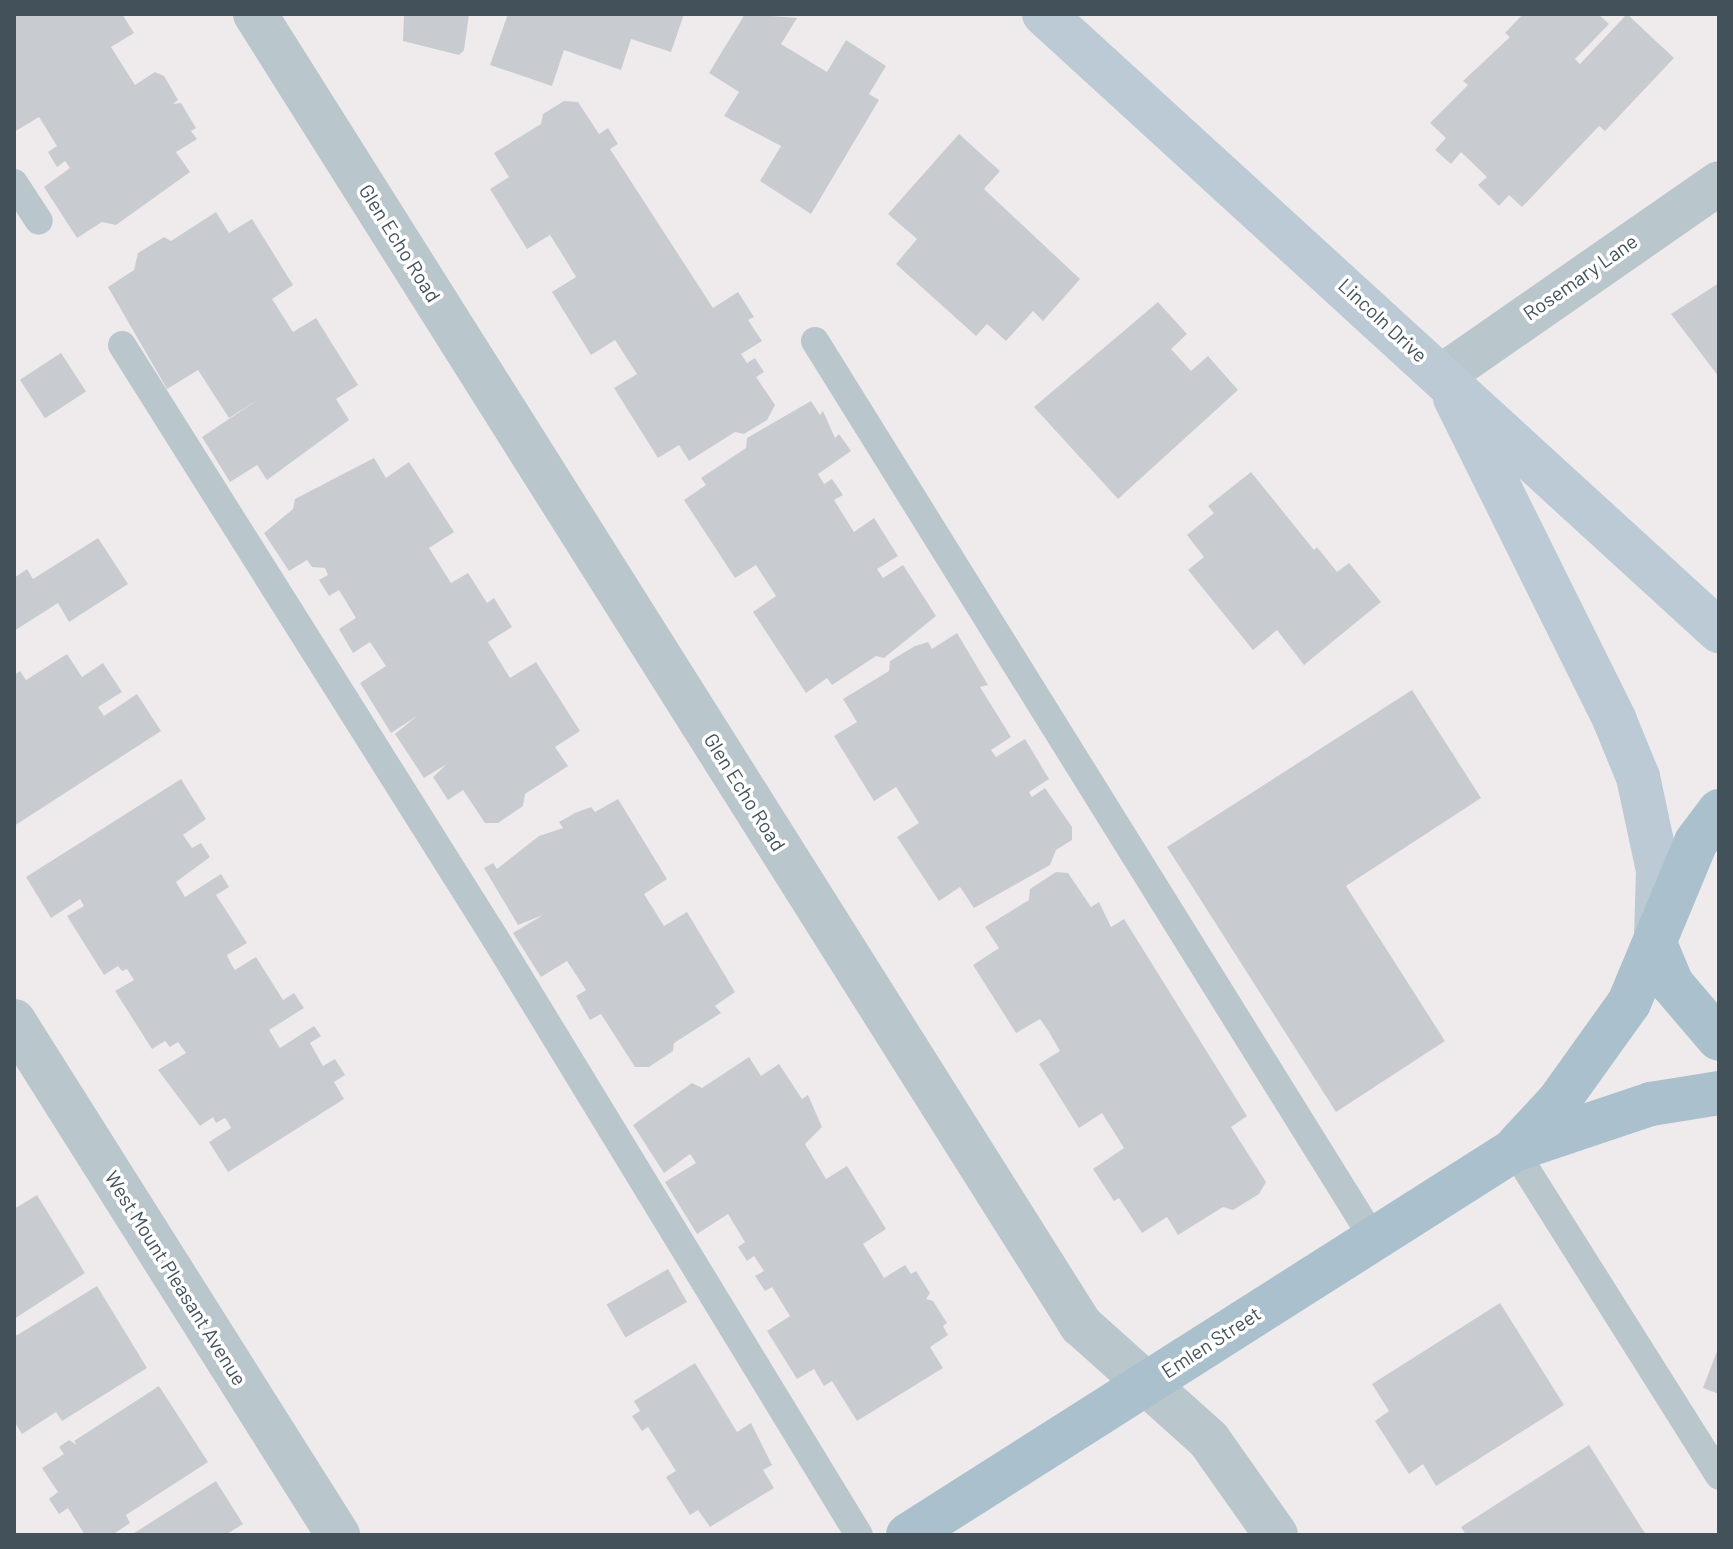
<!DOCTYPE html>
<style>
body{margin:0}
#map{position:relative;width:1733px;height:1549px;overflow:hidden;background:#efebec;font-family:Barlow,sans-serif}
div>[style]{position:absolute}
[style*='--x']{left:calc(var(--x)*1px);top:calc(var(--y)*1px);width:calc(var(--w)*1px);rotate:calc(var(--a)*1deg)}
.building>*{inset:0;background:#c8ccd1;transform-origin:0 0}
.lane>*{height:28px;margin:-14px;padding:0 14px;transform-origin:14px;border-radius:14px;background:#b9c6cc}
.street>*{height:44px;margin:-22px;padding:0 22px;transform-origin:22px;border-radius:22px;background:#b9c6cc}
.secondary>*{height:44px;margin:-22px;padding:0 22px;transform-origin:22px;border-radius:22px;background:#bbcad4}
.primary>*{height:44px;margin:-22px;padding:0 22px;transform-origin:22px;border-radius:22px;background:#aac0cd}
span{translate:-50% -50%;white-space:nowrap;text-align:center;line-height:1.15;-webkit-text-stroke:7px #fff;paint-order:stroke}
.street-label{font-size:20px;color:#43525a}
.frame{position:absolute;inset:0;border:16px solid #43525a;pointer-events:none}
</style>
<div id="map">
<div class="building">
<i style="clip-path:polygon(14px 14px,122px 14px,134px 33px,111px 47px,135px 85px,155px 72px,164px 76px,178px 100px,173px 104px,181px 103px,196px 128px,191px 131px,197px 139px,176px 152px,190px 172px,116px 225px,102px 222px,77px 238px,44px 187px,70px 168px,65px 161px,57px 167px,48px 152px,57px 146px,39px 117px,14px 132px)"></i>
<i style="clip-path:polygon(404px 14px,469px 14px,464px 50px,459px 55px,403px 41px)"></i>
<i style="clip-path:polygon(508px 14px,684px 14px,671px 52px,631px 39px,621px 70px,564px 50px,552px 86px,490px 65px)"></i>
<i style="clip-path:polygon(745px 14px,797px 18px,781px 44px,827px 72px,846px 40px,886px 66px,869px 94px,879px 100px,811px 214px,760px 181px,781px 146px,724px 116px,739px 92px,709px 73px)"></i>
<i style="clip-path:polygon(1523px 14px,1598px 14px,1609px 24px,1575px 59px,1580px 64px,1627px 14px,1674px 58px,1605px 131px,1599px 126px,1522px 207px,1509px 195px,1499px 206px,1478px 185px,1487px 177px,1461px 152px,1451px 164px,1435px 150px,1446px 138px,1430px 123px,1468px 85px,1463px 81px,1510px 37px,1505px 33px)"></i>
<i style="clip-path:polygon(564px 101px,578px 102px,599px 134px,608px 128px,618px 144px,610px 149px,713px 308px,738px 292px,754px 317px,748px 320px,762px 341px,741px 354px,747px 363px,755px 358px,764px 372px,756px 377px,775px 405px,767px 420px,744px 434px,735px 432px,689px 461px,679px 445px,658px 458px,614px 388px,637px 374px,615px 340px,591px 355px,552px 292px,576px 277px,562px 254px,550px 235px,527px 249px,490px 189px,509px 177px,494px 153px,541px 124px,543px 114px)"></i>
<i style="clip-path:polygon(959px 134px,1000px 171px,984px 189px,1080px 279px,1043px 321px,1033px 311px,1006px 341px,987px 324px,976px 336px,896px 264px,917px 239px,888px 214px)"></i>
<i style="clip-path:polygon(216px 212px,229px 233px,252px 219px,293px 285px,272px 299px,293px 332px,316px 318px,358px 385px,336px 399px,349px 420px,267px 480px,257px 465px,230px 482px,202px 437px,262px 397px,229px 418px,198px 370px,167px 389px,108px 287px,134px 270px,138px 253px,164px 237px,171px 241px)"></i>
<i style="clip-path:polygon(1719px 283px,1719px 377px,1671px 314px)"></i>
<i style="clip-path:polygon(1158px 302px,1187px 334px,1171px 349px,1191px 371px,1208px 356px,1238px 390px,1118px 499px,1034px 407px)"></i>
<i style="left:61px;top:353px;width:46px;height:49px;rotate:57deg"></i>
<i style="clip-path:polygon(811px 401px,820px 415px,823px 411px,835px 438px,839px 434px,851px 451px,818px 474px,824px 484px,832px 479px,843px 495px,834px 500px,854px 532px,874px 518px,898px 556px,877px 569px,883px 578px,903px 565px,936px 616px,884px 658px,876px 656px,832px 685px,827px 678px,806px 693px,753px 612px,776px 596px,756px 565px,735px 578px,684px 500px,706px 485px,701px 478px,746px 448px,747px 438px)"></i>
<i style="clip-path:polygon(374px 458px,386px 478px,409px 462px,454px 532px,429px 548px,451px 583px,468px 573px,487px 603px,494px 598px,512px 627px,488px 642px,510px 678px,536px 662px,580px 731px,555px 747px,568px 766px,525px 794px,523px 806px,498px 823px,485px 823px,463px 790px,448px 800px,433px 777px,447px 764px,424px 778px,395px 734px,417px 716px,391px 733px,360px 683px,386px 666px,370px 642px,353px 653px,339px 629px,356px 618px,339px 590px,329px 596px,319px 580px,328px 575px,325px 568px,312px 567px,307px 560px,289px 571px,264px 533px,293px 509px,295px 499px)"></i>
<i style="clip-path:polygon(1251px 472px,1314px 550px,1317px 547px,1337px 572px,1349px 563px,1381px 602px,1304px 665px,1277px 630px,1253px 650px,1188px 570px,1204px 557px,1187px 535px,1214px 513px,1208px 506px)"></i>
<i style="clip-path:polygon(98px 538px,128px 584px,69px 622px,58px 603px,14px 631px,14px 578px,27px 569px,33px 579px)"></i>
<i style="clip-path:polygon(957px 633px,988px 685px,980px 687px,1011px 737px,991px 750px,996px 757px,1025px 739px,1049px 779px,1029px 792px,1032px 797px,1045px 788px,1072px 827px,1072px 840px,1056px 850px,1050px 865px,974px 908px,960px 887px,939px 901px,897px 837px,919px 823px,896px 787px,874px 801px,834px 736px,857px 722px,843px 699px,889px 671px,890px 661px,915px 646px,928px 642px,932px 649px)"></i>
<i style="clip-path:polygon(67px 654px,82px 677px,103px 663px,122px 692px,98px 707px,104px 716px,137px 694px,161px 731px,14px 826px,14px 675px,20px 671px,26px 680px)"></i>
<i style="clip-path:polygon(1412px 690px,1481px 798px,1346px 886px,1445px 1041px,1336px 1112px,1167px 847px)"></i>
<i style="clip-path:polygon(181px 779px,206px 819px,183px 835px,192px 848px,201px 843px,210px 857px,176px 882px,185px 897px,221px 874px,229px 887px,216px 895px,247px 943px,227px 955px,231px 964px,235px 970px,256px 957px,283px 1000px,294px 993px,304px 1008px,269px 1030px,275px 1040px,280px 1048px,314px 1026px,321px 1036px,310px 1043px,323px 1066px,335px 1059px,345px 1075px,334px 1082px,344px 1099px,228px 1172px,209px 1142px,231px 1128px,228px 1122px,225px 1118px,216px 1123px,213px 1117px,200px 1126px,158px 1070px,186px 1053px,178px 1042px,170px 1047px,165px 1041px,152px 1049px,115px 991px,134px 980px,127px 969px,122px 971px,118px 966px,104px 975px,67px 916px,84px 906px,80px 899px,51px 918px,26px 877px)"></i>
<i style="clip-path:polygon(618px 799px,667px 879px,644px 894px,664px 926px,687px 912px,735px 992px,715px 1006px,721px 1013px,674px 1043px,673px 1051px,649px 1067px,635px 1067px,601px 1014px,590px 1020px,576px 996px,586px 990px,567px 961px,541px 977px,513px 933px,543px 915px,518px 925px,484px 868px,493px 863px,497px 869px,539px 836px,563px 828px,559px 822px,575px 813px,591px 807px,595px 812px)"></i>
<i style="clip-path:polygon(1056px 872px,1068px 873px,1091px 907px,1099px 902px,1111px 927px,1124px 919px,1247px 1116px,1231px 1127px,1266px 1182px,1259px 1194px,1233px 1210px,1223px 1207px,1178px 1235px,1167px 1217px,1142px 1233px,1119px 1198px,1114px 1201px,1093px 1169px,1124px 1148px,1102px 1113px,1079px 1128px,1039px 1064px,1060px 1051px,1049px 1032px,1040px 1019px,1016px 1033px,973px 965px,999px 948px,985px 927px,1029px 900px,1030px 889px)"></i>
<i style="clip-path:polygon(749px 1057px,761px 1076px,779px 1064px,802px 1099px,808px 1095px,822px 1127px,805px 1144px,826px 1179px,847px 1166px,886px 1229px,863px 1244px,875px 1263px,884px 1278px,905px 1265px,911px 1274px,916px 1271px,930px 1293px,926px 1299px,933px 1301px,947px 1323px,943px 1326px,948px 1335px,930px 1347px,943px 1368px,857px 1421px,832px 1381px,824px 1386px,814px 1369px,797px 1379px,767px 1331px,790px 1316px,772px 1287px,765px 1291px,755px 1276px,764px 1271px,754px 1256px,747px 1261px,738px 1247px,745px 1242px,728px 1214px,697px 1234px,665px 1182px,696px 1163px,690px 1154px,664px 1173px,633px 1125px,692px 1083px,702px 1088px)"></i>
<i style="clip-path:polygon(37px 1195px,85px 1273px,14px 1319px,14px 1209px)"></i>
<i style="left:668px;top:1269px;width:38px;height:71px;rotate:60deg"></i>
<i style="clip-path:polygon(97px 1286px,147px 1368px,62px 1421px,56px 1412px,22px 1434px,14px 1421px,14px 1337px)"></i>
<i style="clip-path:polygon(1500px 1303px,1564px 1405px,1436px 1486px,1423px 1464px,1409px 1474px,1375px 1421px,1389px 1411px,1372px 1384px)"></i>
<i style="clip-path:polygon(1719px 1346px,1719px 1394px,1703px 1388px)"></i>
<i style="clip-path:polygon(695px 1363px,737px 1432px,751px 1423px,772px 1465px,763px 1470px,774px 1488px,710px 1527px,698px 1510px,690px 1515px,666px 1477px,676px 1471px,648px 1427px,642px 1431px,632px 1416px,640px 1411px,634px 1401px)"></i>
<i style="clip-path:polygon(159px 1386px,208px 1462px,126px 1515px,130px 1523px,112px 1535px,85px 1535px,68px 1508px,59px 1514px,49px 1499px,58px 1492px,42px 1468px,64px 1454px,59px 1447px,69px 1440px,77px 1445px,74px 1441px)"></i>
<i style="clip-path:polygon(1589px 1445px,1646px 1535px,1466px 1535px,1461px 1527px)"></i>
<i style="clip-path:polygon(216px 1481px,243px 1524px,225px 1535px,131px 1535px)"></i>
</div>
<div class="lane">
<i style="--x:14;--y:183;--w:45;--a:56.7"></i>
<i style="--x:815;--y:341;--w:1056;--a:58.12"></i>
<i style="--x:122;--y:345;--w:701;--a:57.83"></i>
<i style="--x:495;--y:938;--w:699;--a:58.63"></i>
<i style="--x:1514;--y:1150;--w:385;--a:57.8"></i>
</div>
<div class="street">
<i style="--x:255;--y:14;--w:1550;--a:57.79"></i>
<i style="--x:1081;--y:1325;--w:172;--a:41.9"></i>
<i style="--x:1209;--y:1440;--w:116;--a:54.8"></i>
<i style="--x:1443;--y:375;--w:336;--a:-34.8"></i>
<i style="--x:14;--y:1021;--w:608;--a:57.77"></i>
</div>
<div class="secondary">
<i style="--x:1044;--y:14;--w:915;--a:42.43"></i>
<i style="--x:1455;--y:398;--w:360;--a:63.6"></i>
<i style="--x:1615;--y:721;--w:61;--a:67.7"></i>
<i style="--x:1638;--y:777;--w:95;--a:77.9"></i>
<i style="--x:1658;--y:870;--w:67;--a:91.7"></i>
</div>
<div class="primary">
<i style="--x:1656;--y:946;--w:41;--a:67.2"></i>
<i style="--x:1672;--y:984;--w:72;--a:49.5"></i>
<i style="--x:1518;--y:1145;--w:59;--a:-47.1"></i>
<i style="--x:1558;--y:1102;--w:122;--a:-54.4"></i>
<i style="--x:1629;--y:1003;--w:174;--a:-67.4"></i>
<i style="--x:1696;--y:842;--w:39;--a:-53"></i>
<i style="--x:908;--y:1535;--w:718;--a:-32.43"></i>
<i style="--x:1514;--y:1150;--w:145;--a:-18.6"></i>
<i style="--x:1651;--y:1104;--w:69;--a:-9.2"></i>
</div>
<div class="street-label">
<span style="left:400px;top:243px;rotate:58deg">Glen Echo Road</span>
<span style="left:1580px;top:277px;rotate:-35deg">Rosemary Lane</span>
<span style="left:1383px;top:320px;rotate:43deg">Lincoln Drive</span>
<span style="left:745px;top:792px;rotate:58deg">Glen Echo Road</span>
<span style="left:176px;top:1278px;rotate:58deg">West Mount Pleasant Avenue</span>
<span style="left:1211px;top:1342px;rotate:-33deg">Emlen Street</span>
</div>
<div class="frame"></div>
</div>
